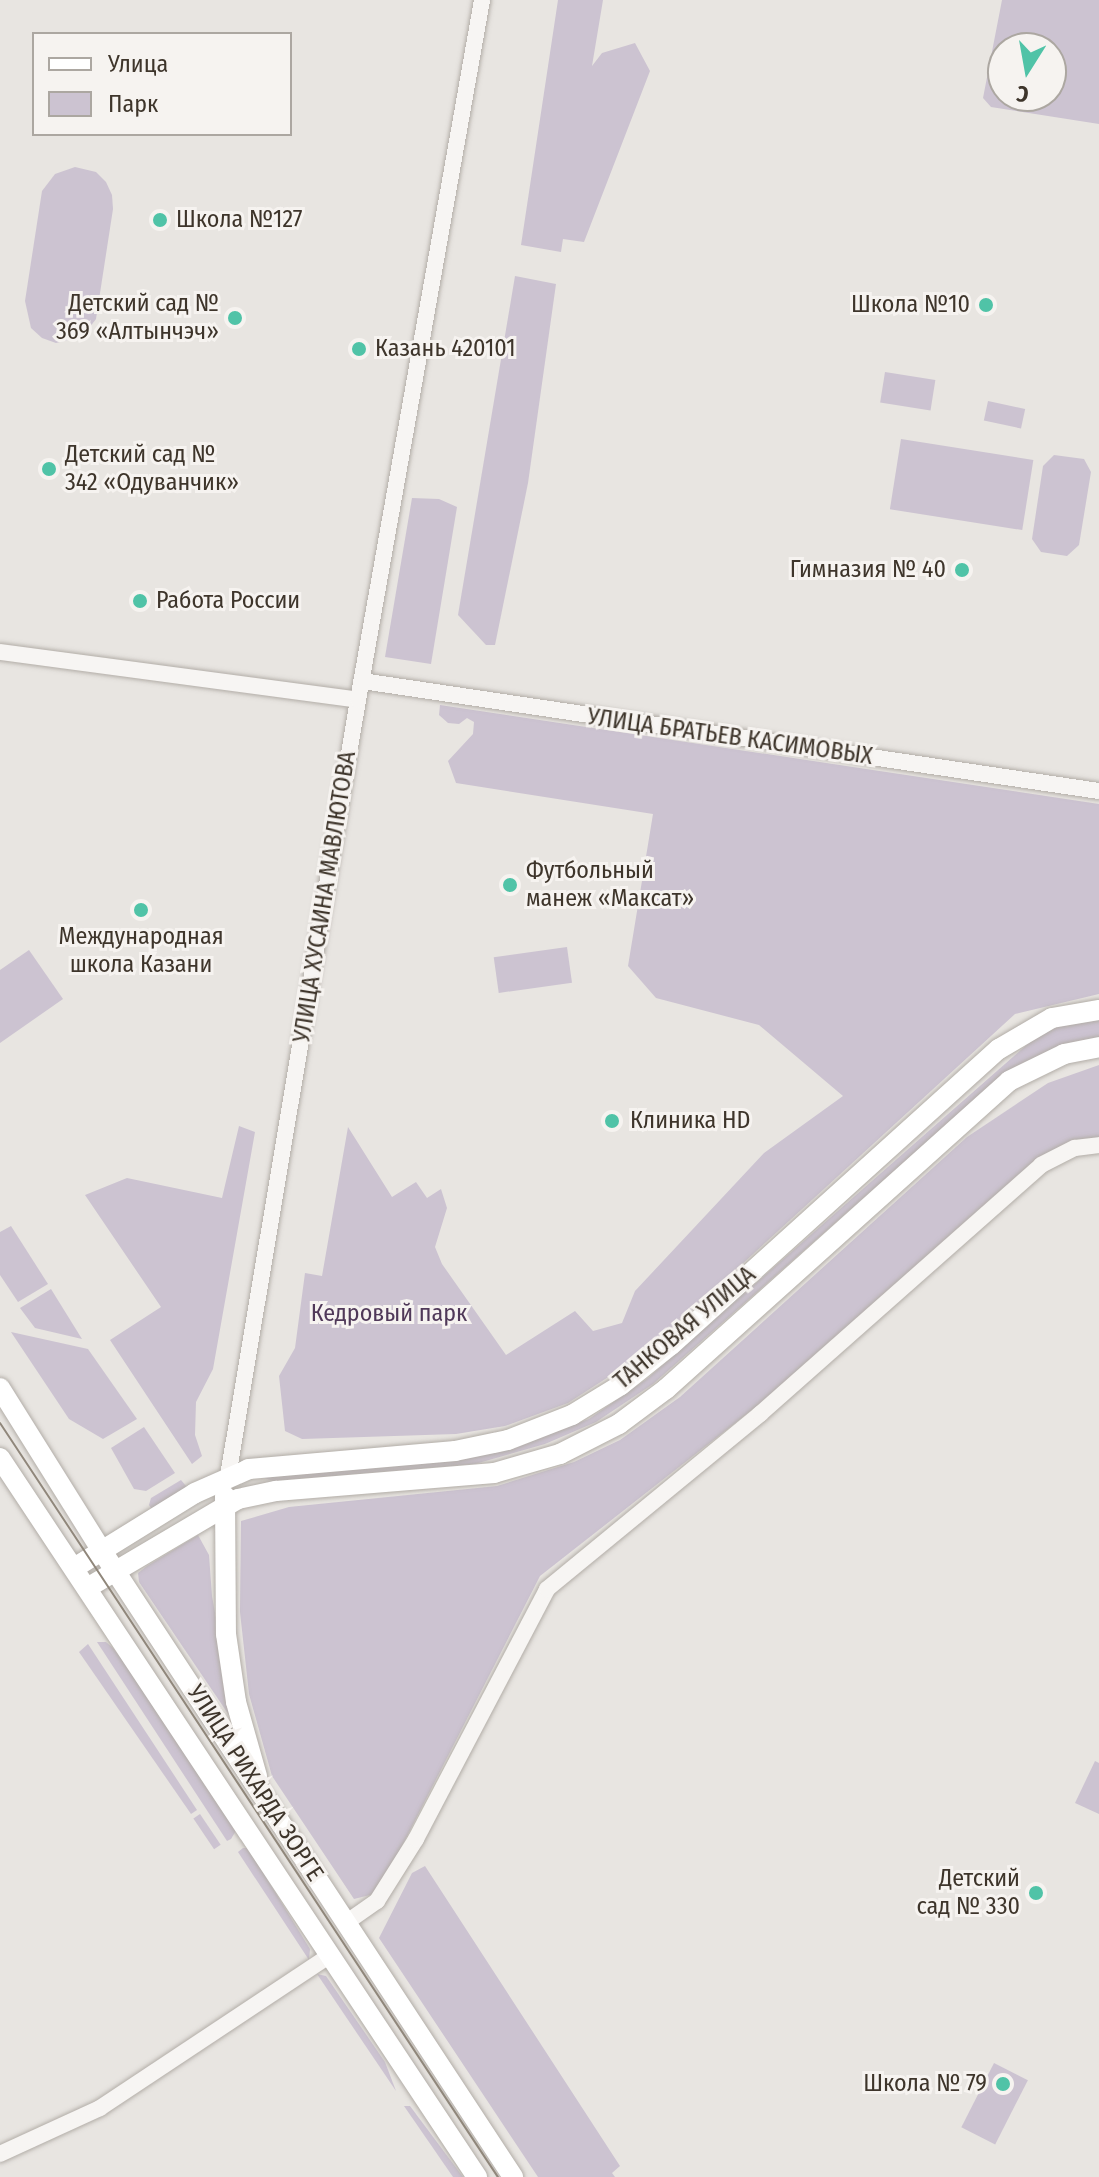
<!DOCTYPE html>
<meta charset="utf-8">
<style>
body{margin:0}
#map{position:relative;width:1099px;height:2177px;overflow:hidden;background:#e8e5e1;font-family:"Fira Sans Condensed",sans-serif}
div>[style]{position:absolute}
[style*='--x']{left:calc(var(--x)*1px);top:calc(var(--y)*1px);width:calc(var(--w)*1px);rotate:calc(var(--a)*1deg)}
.green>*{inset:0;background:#ccc3d1;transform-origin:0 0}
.roads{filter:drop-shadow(0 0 2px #b2ada7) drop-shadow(0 0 2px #b2ada7)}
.minor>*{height:16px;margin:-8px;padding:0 8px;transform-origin:8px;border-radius:8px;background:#f7f5f3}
.major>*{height:20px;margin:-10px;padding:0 10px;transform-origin:10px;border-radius:10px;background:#fff}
.tram>*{height:2px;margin:-1px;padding:0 1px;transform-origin:1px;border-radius:1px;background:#90877b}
.dots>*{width:22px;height:22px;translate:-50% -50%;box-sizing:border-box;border:4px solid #f6f3f0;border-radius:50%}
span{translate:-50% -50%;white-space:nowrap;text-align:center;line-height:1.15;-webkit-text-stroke:6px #f6f3f0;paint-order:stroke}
.poi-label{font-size:24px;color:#3e352b}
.left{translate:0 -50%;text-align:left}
.right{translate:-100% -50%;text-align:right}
.street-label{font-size:24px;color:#3e352b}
.park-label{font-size:24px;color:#503959}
.legend{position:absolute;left:32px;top:32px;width:260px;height:104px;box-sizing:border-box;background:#f6f3f0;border:2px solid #aca7a1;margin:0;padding:10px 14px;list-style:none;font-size:24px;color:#3e352b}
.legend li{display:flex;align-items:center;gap:16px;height:40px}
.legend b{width:40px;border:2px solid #aca7a1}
.north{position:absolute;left:987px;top:32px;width:80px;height:80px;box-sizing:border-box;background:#f6f3f0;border:2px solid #aca7a1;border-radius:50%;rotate:191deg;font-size:22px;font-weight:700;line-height:32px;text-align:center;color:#3e352b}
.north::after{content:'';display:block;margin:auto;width:28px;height:36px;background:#50c3a7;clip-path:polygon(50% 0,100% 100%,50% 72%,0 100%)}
</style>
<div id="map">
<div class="green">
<i style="clip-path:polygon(558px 0,603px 0,592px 66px,602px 53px,635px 43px,650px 71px,584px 242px,563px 239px,561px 252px,521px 245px)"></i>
<i style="clip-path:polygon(evenodd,1002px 0,1099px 0,1099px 124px,991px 107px,983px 98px,1002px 0,1003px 48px,1051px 48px,1051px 96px,1003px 96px,1003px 48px)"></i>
<i style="clip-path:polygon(75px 167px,96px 172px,106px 182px,112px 195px,113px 209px,96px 319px,83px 336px,56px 343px,42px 338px,31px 328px,25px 301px,42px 191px,55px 174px)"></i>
<i style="clip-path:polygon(515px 276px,556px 284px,528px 483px,495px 645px,486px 645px,458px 615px)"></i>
<i style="left:885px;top:372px;width:51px;height:31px;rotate:9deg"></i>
<i style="left:988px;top:401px;width:38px;height:20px;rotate:12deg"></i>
<i style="left:901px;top:439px;width:134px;height:71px;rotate:9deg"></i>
<i style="clip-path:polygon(1054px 455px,1084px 459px,1091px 472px,1079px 545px,1067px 556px,1041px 552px,1032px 539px,1043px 466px)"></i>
<i style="clip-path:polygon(412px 498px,439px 499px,457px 507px,431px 664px,385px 657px)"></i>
<i style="clip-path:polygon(440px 705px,1099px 804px,1099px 994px,1015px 1014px,644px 1354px,568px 1403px,505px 1426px,456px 1434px,302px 1439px,285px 1431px,279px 1376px,295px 1348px,305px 1273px,322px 1276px,348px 1127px,392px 1197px,416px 1182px,427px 1198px,441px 1189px,447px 1208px,435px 1247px,442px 1264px,506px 1355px,575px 1311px,593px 1331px,622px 1323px,635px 1291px,764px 1153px,843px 1096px,759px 1025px,656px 998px,628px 966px,653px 814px,456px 783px,448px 761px,473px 734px,474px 722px,467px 718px,459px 724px,448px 723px,439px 715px)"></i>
<i style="left:567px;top:947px;width:36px;height:74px;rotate:82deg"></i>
<i style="clip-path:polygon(29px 950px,63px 999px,0 1043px,0 970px)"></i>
<i style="clip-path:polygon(1099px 1020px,1099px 1041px,1059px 1046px,1006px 1072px,653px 1384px,596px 1422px,545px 1444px,475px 1464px,273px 1481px,262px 1477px,506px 1449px,589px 1419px,648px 1378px,1030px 1042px,1054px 1027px)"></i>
<i style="clip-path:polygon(1099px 1065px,1099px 1138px,1076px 1142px,762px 1402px,540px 1576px,378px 1893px,354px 1899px,272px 1776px,249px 1694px,240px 1612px,241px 1521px,289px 1507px,497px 1486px,574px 1462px,620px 1440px,680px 1397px,967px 1137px,1048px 1083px)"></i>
<i style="clip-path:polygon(239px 1126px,255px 1132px,213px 1369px,196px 1402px,195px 1435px,202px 1456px,192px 1464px,110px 1340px,161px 1307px,85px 1195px,127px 1178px,222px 1198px)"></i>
<i style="clip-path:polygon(11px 1226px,48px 1284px,18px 1302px,0 1275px,0 1232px)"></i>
<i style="clip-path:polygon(51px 1289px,82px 1339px,35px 1328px,20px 1308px)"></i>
<i style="clip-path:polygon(11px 1332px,88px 1349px,137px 1419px,103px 1439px,69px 1419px)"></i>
<i style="clip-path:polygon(144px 1427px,175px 1473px,146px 1491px,134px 1489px,111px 1448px)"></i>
<i style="clip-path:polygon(181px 1480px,186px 1486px,181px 1493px,154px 1512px,149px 1505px,151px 1498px)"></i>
<i style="clip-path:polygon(198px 1535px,209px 1555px,212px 1596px,235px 1724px,139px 1582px,138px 1573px,147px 1566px)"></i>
<i style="clip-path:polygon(97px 1642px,106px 1642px,113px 1648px,150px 1696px,237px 1829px,231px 1839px,227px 1841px)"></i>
<i style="clip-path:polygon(88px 1644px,197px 1810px,191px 1814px,79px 1652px)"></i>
<i style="clip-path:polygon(1095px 1761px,1099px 1763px,1099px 1814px,1075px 1803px)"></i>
<i style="left:200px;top:1814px;width:37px;height:8px;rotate:56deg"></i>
<i style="clip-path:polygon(243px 1848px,248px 1848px,310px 1949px,309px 1960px,238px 1852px)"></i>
<i style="clip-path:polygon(425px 1866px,620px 2166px,612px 2173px,615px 2177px,538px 2177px,379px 1938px,412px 1873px)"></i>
<i style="clip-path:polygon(317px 1974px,326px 1976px,385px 2062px,396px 2091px)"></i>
<i style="left:994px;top:2063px;width:38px;height:72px;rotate:27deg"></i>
<i style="clip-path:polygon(404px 2106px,410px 2106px,463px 2177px,453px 2177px)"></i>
</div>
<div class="roads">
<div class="minor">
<i style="--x:0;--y:652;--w:361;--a:7.6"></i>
<i style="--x:362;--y:681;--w:745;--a:8.49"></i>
<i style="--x:228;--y:1476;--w:787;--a:-80.49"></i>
<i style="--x:358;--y:700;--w:711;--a:-79.95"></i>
<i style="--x:347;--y:1922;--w:37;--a:-35"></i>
<i style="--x:377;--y:1901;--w:73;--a:-57.8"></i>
<i style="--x:416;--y:1839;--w:282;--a:-62.3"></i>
<i style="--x:547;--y:1589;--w:276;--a:-39.4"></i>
<i style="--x:760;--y:1414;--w:375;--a:-41.5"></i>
<i style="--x:1041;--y:1165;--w:38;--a:-27"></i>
<i style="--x:1075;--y:1148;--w:24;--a:-7"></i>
<i style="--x:0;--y:2154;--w:110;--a:-24.7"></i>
<i style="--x:100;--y:2108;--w:276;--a:-33.6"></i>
</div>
<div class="major">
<i style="--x:0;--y:1388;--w:192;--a:58"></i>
<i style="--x:102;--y:1551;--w:749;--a:56.71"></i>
<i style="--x:0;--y:1458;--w:863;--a:56.44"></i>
<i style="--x:225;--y:1496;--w:138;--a:89.6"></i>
<i style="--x:226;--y:1634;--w:69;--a:81.6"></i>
<i style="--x:236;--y:1702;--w:77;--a:74.2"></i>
<i style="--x:74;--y:1568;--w:142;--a:-31.8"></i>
<i style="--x:195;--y:1493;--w:59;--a:-24"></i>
<i style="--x:249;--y:1469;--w:207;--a:-5"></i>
<i style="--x:455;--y:1451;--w:54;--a:-11.7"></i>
<i style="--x:508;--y:1440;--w:69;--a:-21.3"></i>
<i style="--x:572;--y:1415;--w:57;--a:-31.5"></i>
<i style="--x:621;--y:1385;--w:64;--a:-38.7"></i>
<i style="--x:671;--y:1345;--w:442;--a:-42.1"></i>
<i style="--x:999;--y:1049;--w:61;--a:-30.3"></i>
<i style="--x:1052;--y:1018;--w:48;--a:-9.7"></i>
<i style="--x:87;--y:1588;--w:175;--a:-30.5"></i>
<i style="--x:238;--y:1499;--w:39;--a:-12"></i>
<i style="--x:276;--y:1491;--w:219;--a:-4.7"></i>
<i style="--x:494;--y:1473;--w:69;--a:-16.1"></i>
<i style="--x:560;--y:1454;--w:66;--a:-27"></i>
<i style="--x:619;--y:1424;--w:59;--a:-36.7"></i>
<i style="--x:666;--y:1389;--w:461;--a:-41.9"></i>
<i style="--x:1009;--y:1081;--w:61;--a:-26.1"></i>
<i style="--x:1064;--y:1054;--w:36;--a:-11"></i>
</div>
</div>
<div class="tram">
<i style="--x:0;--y:1423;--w:904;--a:56.56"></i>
</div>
<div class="dots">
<i style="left:160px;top:220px;background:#50c3a7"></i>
<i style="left:986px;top:305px;background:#50c3a7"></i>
<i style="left:235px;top:318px;background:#50c3a7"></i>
<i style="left:359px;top:349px;background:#50c3a7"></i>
<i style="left:49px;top:469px;background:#50c3a7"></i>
<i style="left:962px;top:570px;background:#50c3a7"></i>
<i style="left:140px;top:601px;background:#50c3a7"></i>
<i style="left:510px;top:885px;background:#50c3a7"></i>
<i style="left:141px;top:910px;background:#50c3a7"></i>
<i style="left:612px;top:1121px;background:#50c3a7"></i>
<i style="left:1036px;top:1893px;background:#50c3a7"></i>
<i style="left:1003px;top:2084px;background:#50c3a7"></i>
</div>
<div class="poi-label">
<span class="left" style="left:176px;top:220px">Школа №127</span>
<span class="right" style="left:219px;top:318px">Детский сад №<br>369 «Алтынчэч»</span>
<span class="right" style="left:970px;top:305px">Школа №10</span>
<span class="left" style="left:375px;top:349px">Казань 420101</span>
<span class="left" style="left:65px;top:469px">Детский сад №<br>342 «Одуванчик»</span>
<span class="right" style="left:946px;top:570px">Гимназия № 40</span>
<span class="left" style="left:156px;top:601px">Работа России</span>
<span class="left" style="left:526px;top:885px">Футбольный<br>манеж «Максат»</span>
<span style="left:141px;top:951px">Международная<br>школа Казани</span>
<span class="left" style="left:630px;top:1121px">Клиника HD</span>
<span class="right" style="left:1020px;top:1893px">Детский<br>сад № 330</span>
<span class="right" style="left:987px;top:2084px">Школа № 79</span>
</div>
<div class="street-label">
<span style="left:730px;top:737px;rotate:8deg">УЛИЦА БРАТЬЕВ КАСИМОВЫХ</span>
<span style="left:325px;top:897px;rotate:-81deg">УЛИЦА ХУСАИНА МАВЛЮТОВА</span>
<span style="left:685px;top:1328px;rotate:-40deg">ТАНКОВАЯ УЛИЦА</span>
<span style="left:255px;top:1783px;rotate:57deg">УЛИЦА РИХАРДА ЗОРГЕ</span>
</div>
<div class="park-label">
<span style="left:389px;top:1314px">Кедровый парк</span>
</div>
<ul class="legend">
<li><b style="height:10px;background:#fff"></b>Улица</li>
<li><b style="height:22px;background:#ccc3d1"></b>Парк</li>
</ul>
<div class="north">С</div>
</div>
